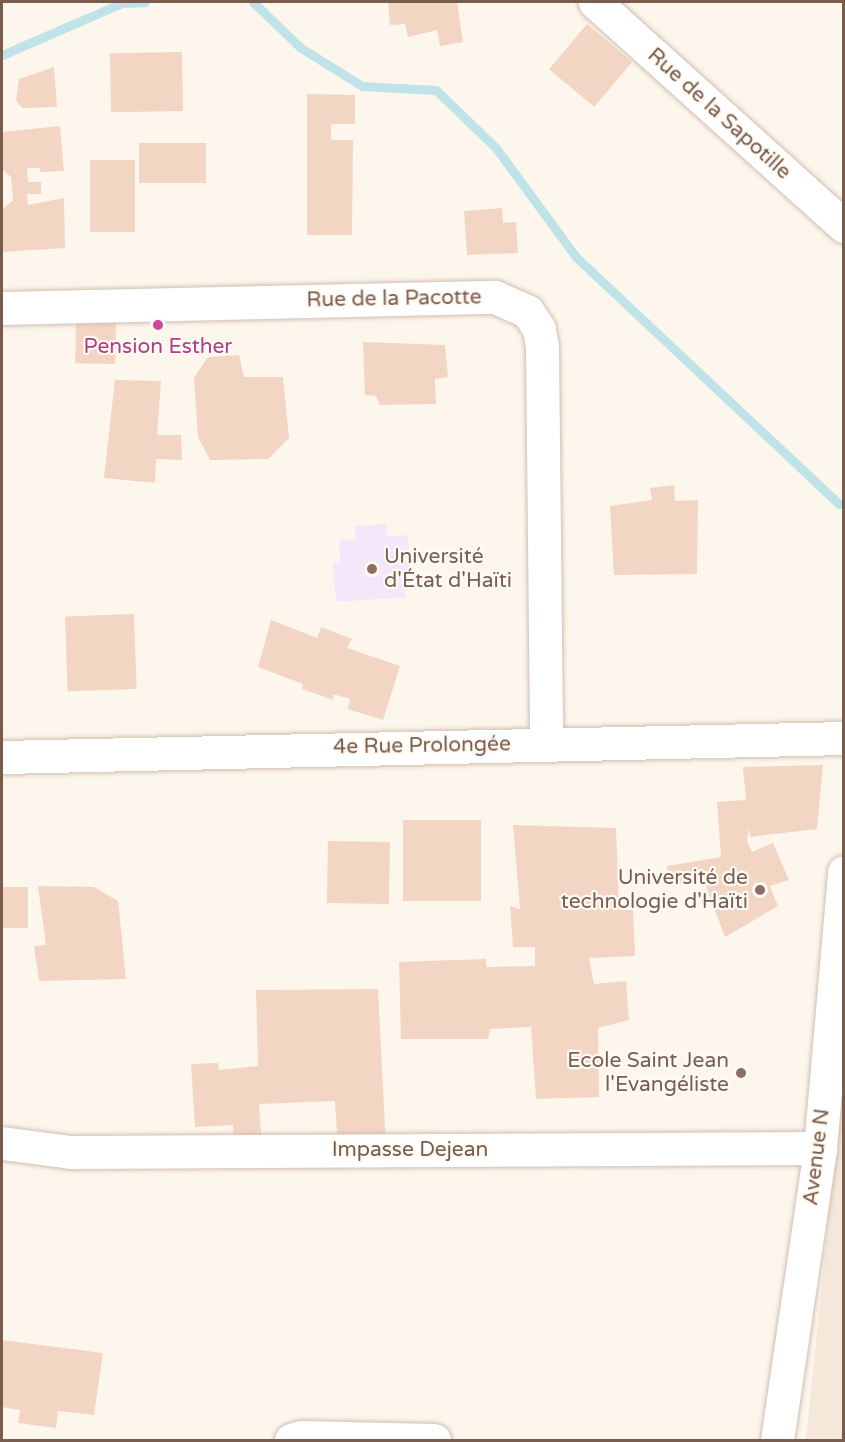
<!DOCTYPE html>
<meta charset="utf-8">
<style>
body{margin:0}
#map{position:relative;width:845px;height:1442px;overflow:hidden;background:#fdf6ec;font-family:"Varela Round",sans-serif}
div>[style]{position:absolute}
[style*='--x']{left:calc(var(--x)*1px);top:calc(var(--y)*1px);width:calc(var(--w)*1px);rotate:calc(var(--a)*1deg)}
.residential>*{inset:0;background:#f5e8da}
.education>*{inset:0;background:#f3e8fa}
.stream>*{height:9px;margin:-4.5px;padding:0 4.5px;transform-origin:4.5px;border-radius:4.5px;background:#bfe3e8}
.building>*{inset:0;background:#f3d5c3;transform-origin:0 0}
.roads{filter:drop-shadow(0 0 2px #d1beb0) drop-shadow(0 0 2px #d1beb0)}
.minor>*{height:33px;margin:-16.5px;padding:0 16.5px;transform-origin:16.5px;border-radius:16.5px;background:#fff}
.dots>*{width:16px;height:16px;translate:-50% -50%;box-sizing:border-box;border:3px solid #fffaf3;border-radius:50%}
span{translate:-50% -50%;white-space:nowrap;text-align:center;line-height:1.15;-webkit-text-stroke:4.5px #fffaf3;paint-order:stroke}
.street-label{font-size:21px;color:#7a5c4d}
.hotel-label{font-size:21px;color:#b23c85}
.education-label{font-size:21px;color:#785e54}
.left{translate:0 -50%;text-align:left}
.right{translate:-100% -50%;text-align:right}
.frame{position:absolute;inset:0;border:3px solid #7a5c4d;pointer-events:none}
</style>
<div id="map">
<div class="residential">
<i style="clip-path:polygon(843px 1076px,843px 1440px,806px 1440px)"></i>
</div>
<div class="education">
<i style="clip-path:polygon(386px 524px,387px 537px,408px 535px,411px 575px,404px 576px,406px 597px,336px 602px,333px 563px,340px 562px,339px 540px,356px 539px,355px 526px)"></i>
</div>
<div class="stream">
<i style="--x:253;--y:2;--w:66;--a:43.8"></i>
<i style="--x:301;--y:48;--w:72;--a:31.9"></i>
<i style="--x:362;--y:86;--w:74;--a:3.1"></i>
<i style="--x:436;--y:90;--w:83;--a:44"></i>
<i style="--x:496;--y:148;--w:135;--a:53.7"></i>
<i style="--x:576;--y:257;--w:361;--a:43.2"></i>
<i style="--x:2;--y:55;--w:131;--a:-23.4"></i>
<i style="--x:122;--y:3;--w:23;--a:-2"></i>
</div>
<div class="building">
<i style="clip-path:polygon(388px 2px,457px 2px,463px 42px,440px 46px,437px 30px,408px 37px,405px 24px,390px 25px)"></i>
<i style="left:587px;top:24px;width:59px;height:59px;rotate:40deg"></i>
<i style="left:182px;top:52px;width:59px;height:72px;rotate:89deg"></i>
<i style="clip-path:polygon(54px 67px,57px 107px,22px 108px,16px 100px,19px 79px)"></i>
<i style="clip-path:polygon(307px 94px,355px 95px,355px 124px,331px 124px,331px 140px,353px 140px,352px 235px,307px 235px)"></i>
<i style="clip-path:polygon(60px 126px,64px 171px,41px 172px,39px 168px,27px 168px,28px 182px,41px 182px,41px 194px,27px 194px,28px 205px,64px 198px,65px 248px,2px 252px,2px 210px,13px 200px,11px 177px,2px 169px,2px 132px)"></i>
<i style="left:206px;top:143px;width:40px;height:67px;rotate:90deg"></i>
<i style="left:90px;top:160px;width:45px;height:72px"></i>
<i style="clip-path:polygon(502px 208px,503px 223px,516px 222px,518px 253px,467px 255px,464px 211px)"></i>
<i style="left:116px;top:323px;width:41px;height:40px;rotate:91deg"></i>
<i style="clip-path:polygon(363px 342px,445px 345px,448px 377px,435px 379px,436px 404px,380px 405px,376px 396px,365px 395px)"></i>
<i style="clip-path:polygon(239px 355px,244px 377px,283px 377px,289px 438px,268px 459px,210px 460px,198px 437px,194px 378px,208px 357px)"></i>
<i style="clip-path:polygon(115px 380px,161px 381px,157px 435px,181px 435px,182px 460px,156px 459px,155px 483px,104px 478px)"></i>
<i style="clip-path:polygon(674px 485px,675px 501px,698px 500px,697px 574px,614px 575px,610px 506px,652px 500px,650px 488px)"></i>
<i style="left:134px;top:614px;width:75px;height:69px;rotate:88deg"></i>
<i style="clip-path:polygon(271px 620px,317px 638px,321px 627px,352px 639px,347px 648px,400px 666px,383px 720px,348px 709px,350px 699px,333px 694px,333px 700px,302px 689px,303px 684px,258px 667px)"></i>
<i style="clip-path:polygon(823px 765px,817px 829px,750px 837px,749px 828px,747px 841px,752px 852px,773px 843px,789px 880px,770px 886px,778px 906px,725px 937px,704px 881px,669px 885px,667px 866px,721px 857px,717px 802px,746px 800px,743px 767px)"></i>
<i style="left:403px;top:820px;width:78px;height:81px"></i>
<i style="clip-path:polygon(513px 825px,616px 828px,619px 910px,633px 910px,635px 956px,589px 958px,594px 984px,626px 981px,629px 1020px,598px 1028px,599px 1097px,536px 1099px,531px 1027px,490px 1029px,488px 1039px,401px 1039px,399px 962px,486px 959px,486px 967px,535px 966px,535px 947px,513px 947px,510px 906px,520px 909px)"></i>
<i style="left:328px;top:841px;width:62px;height:62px;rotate:1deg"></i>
<i style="clip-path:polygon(38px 886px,94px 887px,118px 901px,126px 979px,39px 981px,34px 946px,46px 945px)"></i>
<i style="left:2px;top:887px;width:26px;height:41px"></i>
<i style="clip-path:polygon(378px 989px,386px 1147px,338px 1148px,335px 1101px,259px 1104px,262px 1146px,234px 1145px,233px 1125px,195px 1127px,191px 1064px,218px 1063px,219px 1070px,258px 1066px,256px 990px)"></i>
<i style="clip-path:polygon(2px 1340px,103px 1353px,94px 1415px,58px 1411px,56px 1428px,18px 1423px,20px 1410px,2px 1407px)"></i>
</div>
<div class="roads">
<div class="minor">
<i style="--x:595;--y:2;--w:335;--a:42"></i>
<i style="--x:2;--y:308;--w:493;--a:-1.3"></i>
<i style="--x:495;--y:297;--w:36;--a:24"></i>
<i style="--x:528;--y:312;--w:20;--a:57"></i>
<i style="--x:539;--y:329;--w:18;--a:81"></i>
<i style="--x:542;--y:347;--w:396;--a:89.4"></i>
<i style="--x:2;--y:757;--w:842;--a:-1.29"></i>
<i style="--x:2;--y:1143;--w:69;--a:7.5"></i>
<i style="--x:70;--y:1152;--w:750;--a:-0.31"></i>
<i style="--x:291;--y:1440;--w:10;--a:-17"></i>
<i style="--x:301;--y:1437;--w:133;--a:1.3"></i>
<i style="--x:777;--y:1440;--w:295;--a:-81.6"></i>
<i style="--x:820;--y:1148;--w:277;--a:-85"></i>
</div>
</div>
<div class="dots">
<i style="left:158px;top:325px;background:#d1479c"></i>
<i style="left:372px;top:569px;background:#8d6e63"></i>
<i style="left:760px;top:890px;background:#8d6e63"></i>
<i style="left:741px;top:1073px;background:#8d6e63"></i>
</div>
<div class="street-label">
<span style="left:719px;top:114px;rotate:42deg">Rue de la Sapotille</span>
<span style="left:394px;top:299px;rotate:-1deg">Rue de la Pacotte</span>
<span style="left:422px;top:746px;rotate:-1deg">4e Rue Prolongée</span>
<span style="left:410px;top:1150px">Impasse Dejean</span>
<span style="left:817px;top:1157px;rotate:-83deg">Avenue N</span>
</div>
<div class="hotel-label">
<span style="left:158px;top:347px">Pension Esther</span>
</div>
<div class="education-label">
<span class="left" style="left:384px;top:569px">Université<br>d'État d'Haïti</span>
<span class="right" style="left:748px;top:890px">Université de<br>technologie d'Haïti</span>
<span class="right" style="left:729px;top:1073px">Ecole Saint Jean<br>l'Evangéliste</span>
</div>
<div class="frame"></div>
</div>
